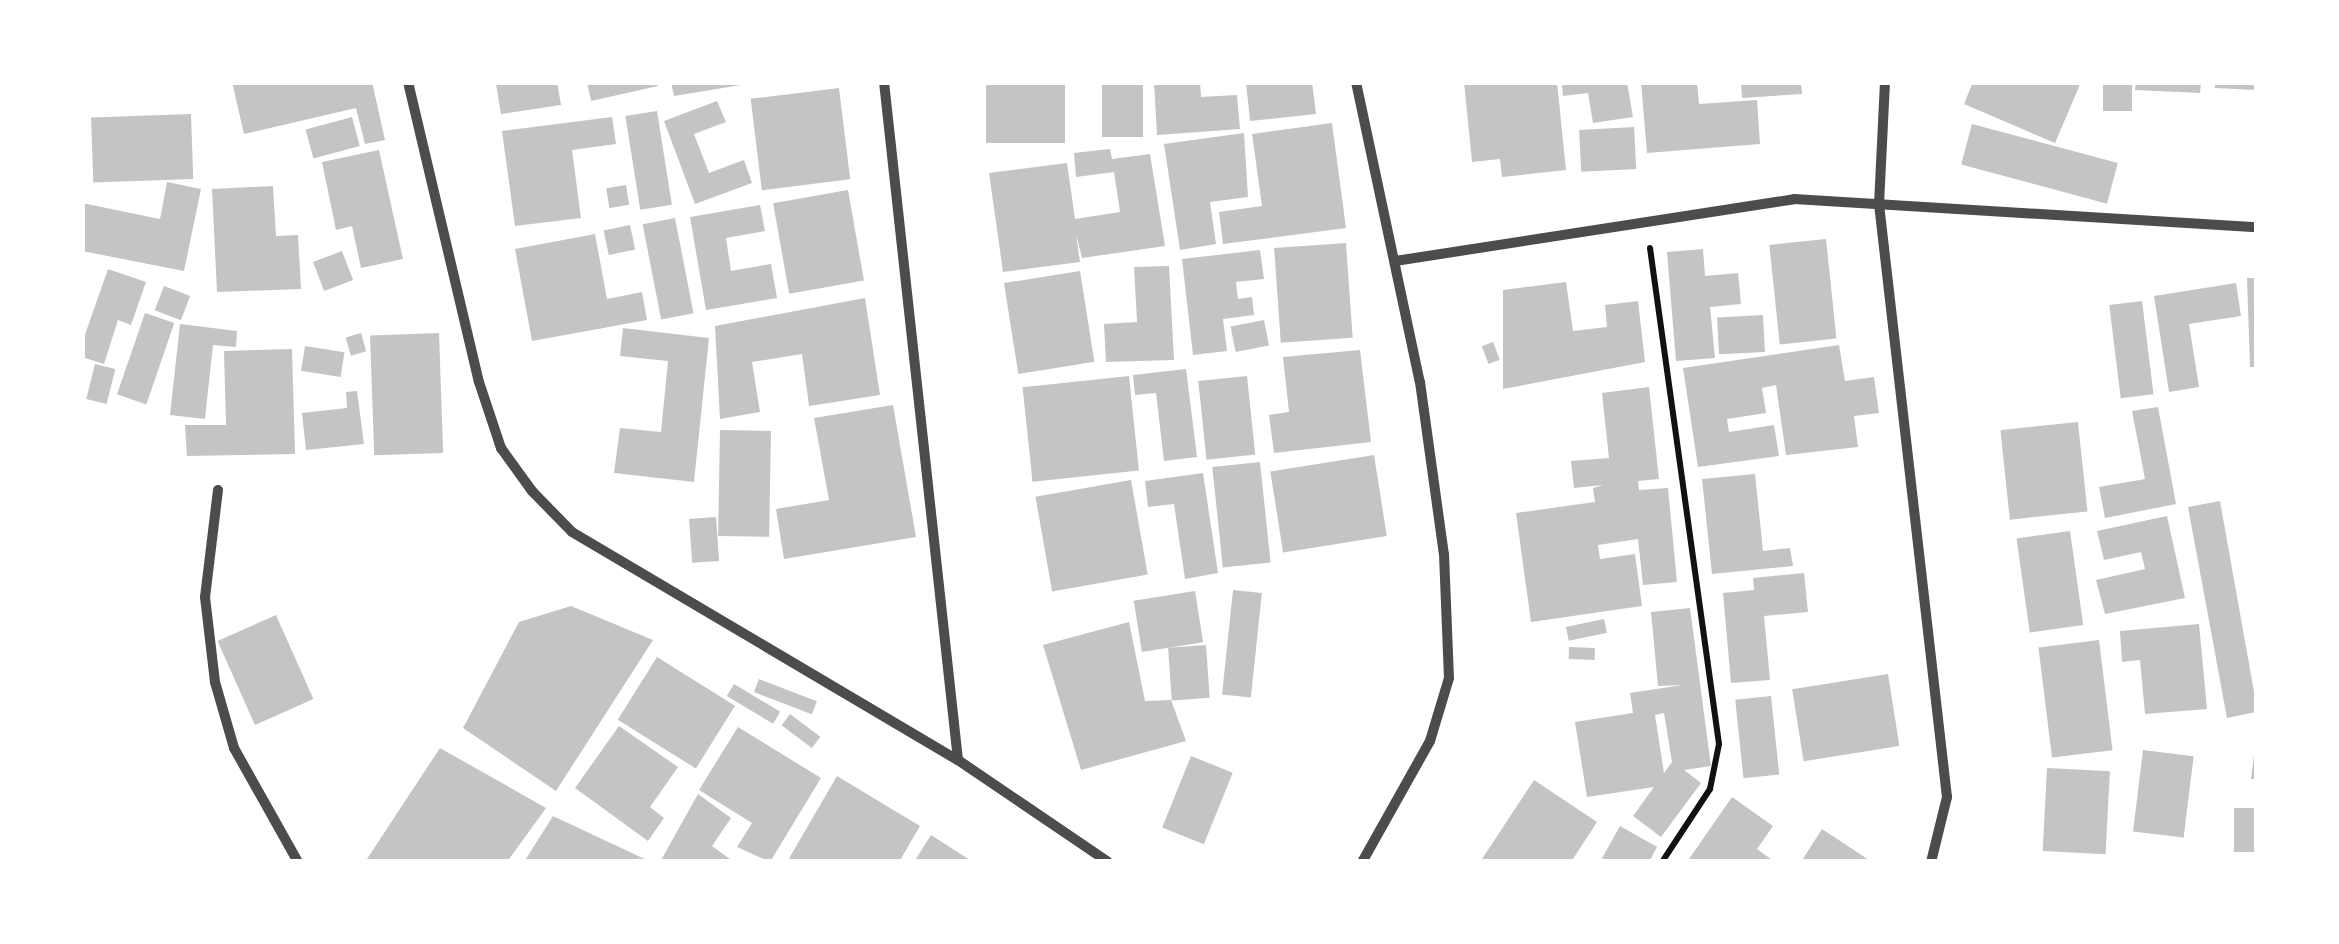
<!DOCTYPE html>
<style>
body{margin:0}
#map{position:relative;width:2339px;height:944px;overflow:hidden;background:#fff;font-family:Arial,sans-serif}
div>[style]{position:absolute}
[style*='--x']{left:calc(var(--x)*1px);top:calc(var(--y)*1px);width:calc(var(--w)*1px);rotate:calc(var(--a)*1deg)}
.building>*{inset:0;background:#c4c4c4;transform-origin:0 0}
.path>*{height:6px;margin:-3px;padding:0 3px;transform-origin:3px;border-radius:3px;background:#111}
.minor>*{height:10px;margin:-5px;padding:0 5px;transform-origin:5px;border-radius:5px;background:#4c4c4c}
span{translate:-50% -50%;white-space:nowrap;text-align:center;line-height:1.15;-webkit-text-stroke:9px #fff;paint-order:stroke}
.frame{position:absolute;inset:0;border:85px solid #fff;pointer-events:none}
</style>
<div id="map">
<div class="building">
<i style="clip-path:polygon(232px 82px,372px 82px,385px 140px,365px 144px,356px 108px,244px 134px)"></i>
<i style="clip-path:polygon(557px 82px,561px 105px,501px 114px,496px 84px)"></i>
<i style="clip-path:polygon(587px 82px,657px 82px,658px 86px,591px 101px)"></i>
<i style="clip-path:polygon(671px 82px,741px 82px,741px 85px,674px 96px)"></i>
<i style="left:986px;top:82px;width:79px;height:61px"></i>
<i style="left:1102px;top:82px;width:41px;height:55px"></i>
<i style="clip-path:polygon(1154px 82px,1200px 82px,1201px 97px,1237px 95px,1240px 129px,1157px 135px)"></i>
<i style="clip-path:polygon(1246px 82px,1312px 82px,1316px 114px,1250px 121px)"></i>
<i style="clip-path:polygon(1464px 82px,1557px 82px,1566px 170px,1502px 177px,1500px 159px,1472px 162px)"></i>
<i style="clip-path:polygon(1562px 82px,1627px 82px,1633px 117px,1593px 123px,1588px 93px,1563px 96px)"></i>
<i style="clip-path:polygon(1641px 82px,1697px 82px,1699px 104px,1757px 100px,1760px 144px,1647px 153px)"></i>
<i style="clip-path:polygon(1741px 82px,1801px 82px,1802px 94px,1742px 98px)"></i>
<i style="clip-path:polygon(1973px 82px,2081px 82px,2055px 143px,1964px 104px)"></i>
<i style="left:2103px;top:82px;width:29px;height:29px"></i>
<i style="clip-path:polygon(2136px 82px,2201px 82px,2200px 93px,2135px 90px)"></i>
<i style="clip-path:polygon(2215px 82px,2256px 82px,2256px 90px,2215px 88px)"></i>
<i style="left:839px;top:88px;width:92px;height:89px;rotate:83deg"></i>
<i style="clip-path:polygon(717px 101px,726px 122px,694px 134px,709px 173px,744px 160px,752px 183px,695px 204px,664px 121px)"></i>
<i style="left:657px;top:111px;width:95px;height:32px;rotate:81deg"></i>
<i style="left:191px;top:114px;width:65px;height:100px;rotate:88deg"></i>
<i style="left:352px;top:117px;width:30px;height:48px;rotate:75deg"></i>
<i style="clip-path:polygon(612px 117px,616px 144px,572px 150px,581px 218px,515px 226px,502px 131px)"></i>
<i style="clip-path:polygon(1332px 123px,1346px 228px,1223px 244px,1219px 212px,1262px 206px,1252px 134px)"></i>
<i style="left:1972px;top:124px;width:151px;height:42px;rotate:15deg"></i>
<i style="left:1634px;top:127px;width:42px;height:55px;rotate:87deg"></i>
<i style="clip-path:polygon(1244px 133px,1248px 197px,1210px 202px,1216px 244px,1180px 250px,1164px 144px)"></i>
<i style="clip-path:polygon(1110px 149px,1112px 159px,1150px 154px,1165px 246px,1082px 258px,1076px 234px,1080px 262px,1003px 272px,989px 173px,1067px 163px,1075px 219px,1120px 212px,1114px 172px,1076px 177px,1074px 153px)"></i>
<i style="clip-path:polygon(379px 150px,403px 259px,361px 268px,352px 226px,336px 230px,322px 162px)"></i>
<i style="clip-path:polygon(167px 182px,201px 189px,184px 271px,82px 251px,82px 203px,160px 219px)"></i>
<i style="left:626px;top:185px;width:20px;height:20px;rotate:81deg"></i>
<i style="clip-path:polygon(273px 186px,276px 236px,298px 235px,301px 289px,217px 292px,212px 189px)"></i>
<i style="left:848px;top:190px;width:92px;height:76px;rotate:80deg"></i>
<i style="clip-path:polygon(760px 205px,765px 231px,726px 238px,731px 271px,771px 264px,777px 298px,706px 310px,690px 217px)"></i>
<i style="left:675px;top:218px;width:97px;height:33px;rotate:79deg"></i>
<i style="left:630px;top:225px;width:25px;height:27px;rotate:78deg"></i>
<i style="clip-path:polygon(595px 234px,607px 299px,642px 292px,647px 320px,532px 341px,515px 249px)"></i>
<i style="left:1826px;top:239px;width:100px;height:57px;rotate:84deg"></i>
<i style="left:1346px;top:243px;width:95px;height:72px;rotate:86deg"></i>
<i style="clip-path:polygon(1703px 249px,1705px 276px,1738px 273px,1741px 304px,1710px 307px,1715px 358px,1676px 361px,1667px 252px)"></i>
<i style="clip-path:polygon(1260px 250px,1264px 279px,1236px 282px,1238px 299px,1252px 297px,1254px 315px,1223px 319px,1227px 351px,1193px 355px,1182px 259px)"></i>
<i style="left:342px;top:251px;width:31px;height:31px;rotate:69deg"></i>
<i style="clip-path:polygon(1169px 266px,1174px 360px,1106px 362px,1104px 324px,1137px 322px,1134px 267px)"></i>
<i style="clip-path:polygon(108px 269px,146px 282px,131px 325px,118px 320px,104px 364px,82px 357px,82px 343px)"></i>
<i style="left:1080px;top:271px;width:92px;height:77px;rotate:81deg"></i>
<i style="clip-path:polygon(2247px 278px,2256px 278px,2256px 367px,2250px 367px)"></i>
<i style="clip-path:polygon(1566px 282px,1573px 331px,1607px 327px,1605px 305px,1638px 301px,1645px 362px,1503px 389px,1503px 290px)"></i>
<i style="clip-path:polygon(2236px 283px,2241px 316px,2189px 324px,2199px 387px,2169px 392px,2154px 296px)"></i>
<i style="left:164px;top:286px;width:28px;height:26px;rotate:21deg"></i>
<i style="clip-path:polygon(865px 298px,880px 395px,809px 406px,802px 354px,752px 362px,760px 412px,720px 419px,715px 326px)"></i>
<i style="left:2142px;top:301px;width:94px;height:33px;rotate:83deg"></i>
<i style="left:145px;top:313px;width:31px;height:86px;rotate:19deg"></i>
<i style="left:1763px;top:315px;width:37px;height:46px;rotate:87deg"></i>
<i style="left:1264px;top:320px;width:26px;height:34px;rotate:79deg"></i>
<i style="clip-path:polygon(180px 324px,237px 331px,236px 347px,213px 345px,205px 419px,170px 415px)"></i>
<i style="clip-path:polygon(623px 328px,709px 338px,694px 482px,614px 473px,620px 428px,661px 432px,668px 361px,620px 356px)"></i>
<i style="left:361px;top:333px;width:19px;height:16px;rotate:74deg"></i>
<i style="left:439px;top:333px;width:120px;height:69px;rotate:88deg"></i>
<i style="left:1493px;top:342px;width:19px;height:12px;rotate:69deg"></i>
<i style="clip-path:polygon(1839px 345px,1845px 381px,1874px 377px,1879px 413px,1854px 416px,1858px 447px,1786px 455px,1776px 385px,1762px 388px,1766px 413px,1727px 419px,1729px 432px,1774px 425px,1779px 456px,1698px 467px,1683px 368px)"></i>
<i style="left:305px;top:346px;width:40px;height:25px;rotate:9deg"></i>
<i style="clip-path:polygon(292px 349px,295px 454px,187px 456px,185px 425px,226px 425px,224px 351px)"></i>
<i style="clip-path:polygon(1360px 350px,1371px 442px,1274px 453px,1269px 415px,1289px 412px,1283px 357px)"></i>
<i style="left:95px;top:364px;width:21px;height:36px;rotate:14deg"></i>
<i style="clip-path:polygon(1186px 369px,1197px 457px,1164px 461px,1156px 393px,1135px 395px,1133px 375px)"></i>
<i style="left:1129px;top:376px;width:95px;height:107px;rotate:84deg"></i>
<i style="left:1247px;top:376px;width:79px;height:49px;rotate:84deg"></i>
<i style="clip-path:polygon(1649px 387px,1659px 479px,1638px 481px,1639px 490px,1668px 488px,1677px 582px,1643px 585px,1638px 539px,1598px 545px,1600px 559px,1635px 554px,1642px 606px,1531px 622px,1516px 513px,1595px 502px,1593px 488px,1603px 485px,1574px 488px,1571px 461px,1609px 458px,1602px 393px)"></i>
<i style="clip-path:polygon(357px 391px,364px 444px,306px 450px,302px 413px,347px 408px,346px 392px)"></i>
<i style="clip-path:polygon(893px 405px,916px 537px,784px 559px,776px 509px,829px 500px,814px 418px)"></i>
<i style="clip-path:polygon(2158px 407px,2176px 504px,2105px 518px,2099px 487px,2145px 479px,2132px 411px)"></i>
<i style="left:2078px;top:422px;width:90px;height:78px;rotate:84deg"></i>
<i style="left:720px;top:430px;width:51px;height:106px;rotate:1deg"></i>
<i style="left:1374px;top:455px;width:82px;height:105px;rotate:81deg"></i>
<i style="left:1260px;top:462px;width:101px;height:48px;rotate:84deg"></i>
<i style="clip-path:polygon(1203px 473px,1218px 573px,1185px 579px,1174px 504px,1148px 507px,1145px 481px)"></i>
<i style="clip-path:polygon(1755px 474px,1763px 551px,1790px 548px,1793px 566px,1712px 574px,1702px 479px)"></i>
<i style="left:1131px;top:480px;width:96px;height:97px;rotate:80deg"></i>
<i style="clip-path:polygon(2220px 501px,2256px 703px,2256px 712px,2227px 718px,2188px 507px)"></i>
<i style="clip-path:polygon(2167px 516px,2185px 598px,2105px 614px,2096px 580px,2145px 569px,2141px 552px,2104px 560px,2097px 531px)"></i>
<i style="left:716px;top:517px;width:44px;height:27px;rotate:86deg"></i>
<i style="left:2070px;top:531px;width:95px;height:54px;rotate:82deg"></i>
<i style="clip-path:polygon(1804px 573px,1808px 612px,1764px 616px,1770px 680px,1731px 683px,1723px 593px,1754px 590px,1753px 578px)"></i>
<i style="left:1233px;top:590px;width:29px;height:105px;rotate:6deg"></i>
<i style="left:1195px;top:591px;width:52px;height:62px;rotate:81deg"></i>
<i style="clip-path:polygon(571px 606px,653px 640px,556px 791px,463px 728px,519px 622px)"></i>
<i style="clip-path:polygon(evenodd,1690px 608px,1711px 766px,1684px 770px,1701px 783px,1661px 837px,1633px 816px,1654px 787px,1587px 797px,1575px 722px,1633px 713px,1630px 693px,1683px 685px,1658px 686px,1651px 612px,1690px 608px,1664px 713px,1672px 762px,1664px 773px,1655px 715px,1664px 713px)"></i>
<i style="left:276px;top:615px;width:92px;height:64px;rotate:66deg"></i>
<i style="left:1604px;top:619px;width:14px;height:39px;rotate:78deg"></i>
<i style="clip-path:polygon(1129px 622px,1145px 701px,1171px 700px,1186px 741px,1081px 770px,1043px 645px)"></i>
<i style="clip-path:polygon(2199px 624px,2207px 709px,2145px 714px,2140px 660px,2122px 662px,2120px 631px)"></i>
<i style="left:2099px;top:640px;width:111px;height:61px;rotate:83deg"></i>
<i style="left:1206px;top:645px;width:53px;height:38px;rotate:86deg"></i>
<i style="left:1569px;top:647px;width:26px;height:12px;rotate:2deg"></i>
<i style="left:657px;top:657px;width:92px;height:74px;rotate:32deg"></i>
<i style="left:1888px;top:674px;width:73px;height:97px;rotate:81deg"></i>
<i style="left:759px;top:679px;width:62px;height:14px;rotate:21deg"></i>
<i style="left:734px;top:684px;width:54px;height:14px;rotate:31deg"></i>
<i style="left:1771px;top:696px;width:79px;height:36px;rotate:84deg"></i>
<i style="left:790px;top:714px;width:38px;height:14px;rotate:37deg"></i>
<i style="clip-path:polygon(619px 726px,678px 767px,650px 807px,664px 818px,648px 841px,575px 788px)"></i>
<i style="clip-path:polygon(738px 727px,821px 778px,770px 862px,737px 847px,752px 823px,699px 790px)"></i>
<i style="clip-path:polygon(2256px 739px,2256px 779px,2251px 779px)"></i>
<i style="clip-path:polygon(440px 748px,546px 808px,507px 862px,365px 862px)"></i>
<i style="left:2143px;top:750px;width:51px;height:82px;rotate:7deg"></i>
<i style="left:1191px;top:756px;width:45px;height:77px;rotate:22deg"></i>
<i style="left:2047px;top:768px;width:63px;height:83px;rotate:3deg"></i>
<i style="clip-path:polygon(837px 776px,920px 826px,899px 862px,787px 862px)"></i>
<i style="clip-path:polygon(1534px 780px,1597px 822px,1571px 862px,1480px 862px)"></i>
<i style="clip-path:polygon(698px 794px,731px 818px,712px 846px,734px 862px,660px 862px)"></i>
<i style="clip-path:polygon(1732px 797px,1773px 826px,1757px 849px,1775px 862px,1687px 862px)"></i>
<i style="left:2234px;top:808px;width:22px;height:44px"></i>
<i style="clip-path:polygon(553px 816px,651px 862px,524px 862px)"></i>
<i style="clip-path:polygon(1620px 826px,1657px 847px,1649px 862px,1600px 862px)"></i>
<i style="clip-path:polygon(1822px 829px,1872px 862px,1801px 862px)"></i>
<i style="clip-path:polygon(931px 835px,973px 862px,914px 862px)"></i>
</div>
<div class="path">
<i style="--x:1650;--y:248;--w:501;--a:82.08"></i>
<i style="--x:1719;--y:744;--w:46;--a:101.3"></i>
<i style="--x:1710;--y:789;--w:87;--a:123.3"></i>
</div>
<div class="minor">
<i style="--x:408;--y:82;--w:308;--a:76.7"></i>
<i style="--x:479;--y:382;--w:70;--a:71.6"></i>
<i style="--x:501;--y:448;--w:53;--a:54.2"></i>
<i style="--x:532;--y:491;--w:57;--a:45.7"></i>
<i style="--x:572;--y:532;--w:448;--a:30.6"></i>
<i style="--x:958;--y:760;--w:181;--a:34.2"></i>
<i style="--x:884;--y:82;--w:682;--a:83.77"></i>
<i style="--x:1356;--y:82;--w:307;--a:78"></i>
<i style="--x:1420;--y:382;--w:174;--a:82.1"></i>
<i style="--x:1444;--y:554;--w:124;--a:87.7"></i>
<i style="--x:1449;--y:678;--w:66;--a:106.8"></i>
<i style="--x:1430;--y:741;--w:139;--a:119.3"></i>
<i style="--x:1885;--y:82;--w:122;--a:92.8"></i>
<i style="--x:1879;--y:204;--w:597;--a:83.46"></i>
<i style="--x:1947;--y:797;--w:67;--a:103.8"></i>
<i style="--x:1395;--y:261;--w:404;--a:-8.8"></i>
<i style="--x:1794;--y:199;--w:463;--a:3.5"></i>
<i style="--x:218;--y:490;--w:108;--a:96.9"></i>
<i style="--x:205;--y:597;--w:86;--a:83.3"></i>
<i style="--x:215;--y:682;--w:69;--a:73.9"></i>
<i style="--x:234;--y:748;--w:131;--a:60.7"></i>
</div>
<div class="frame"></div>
</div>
